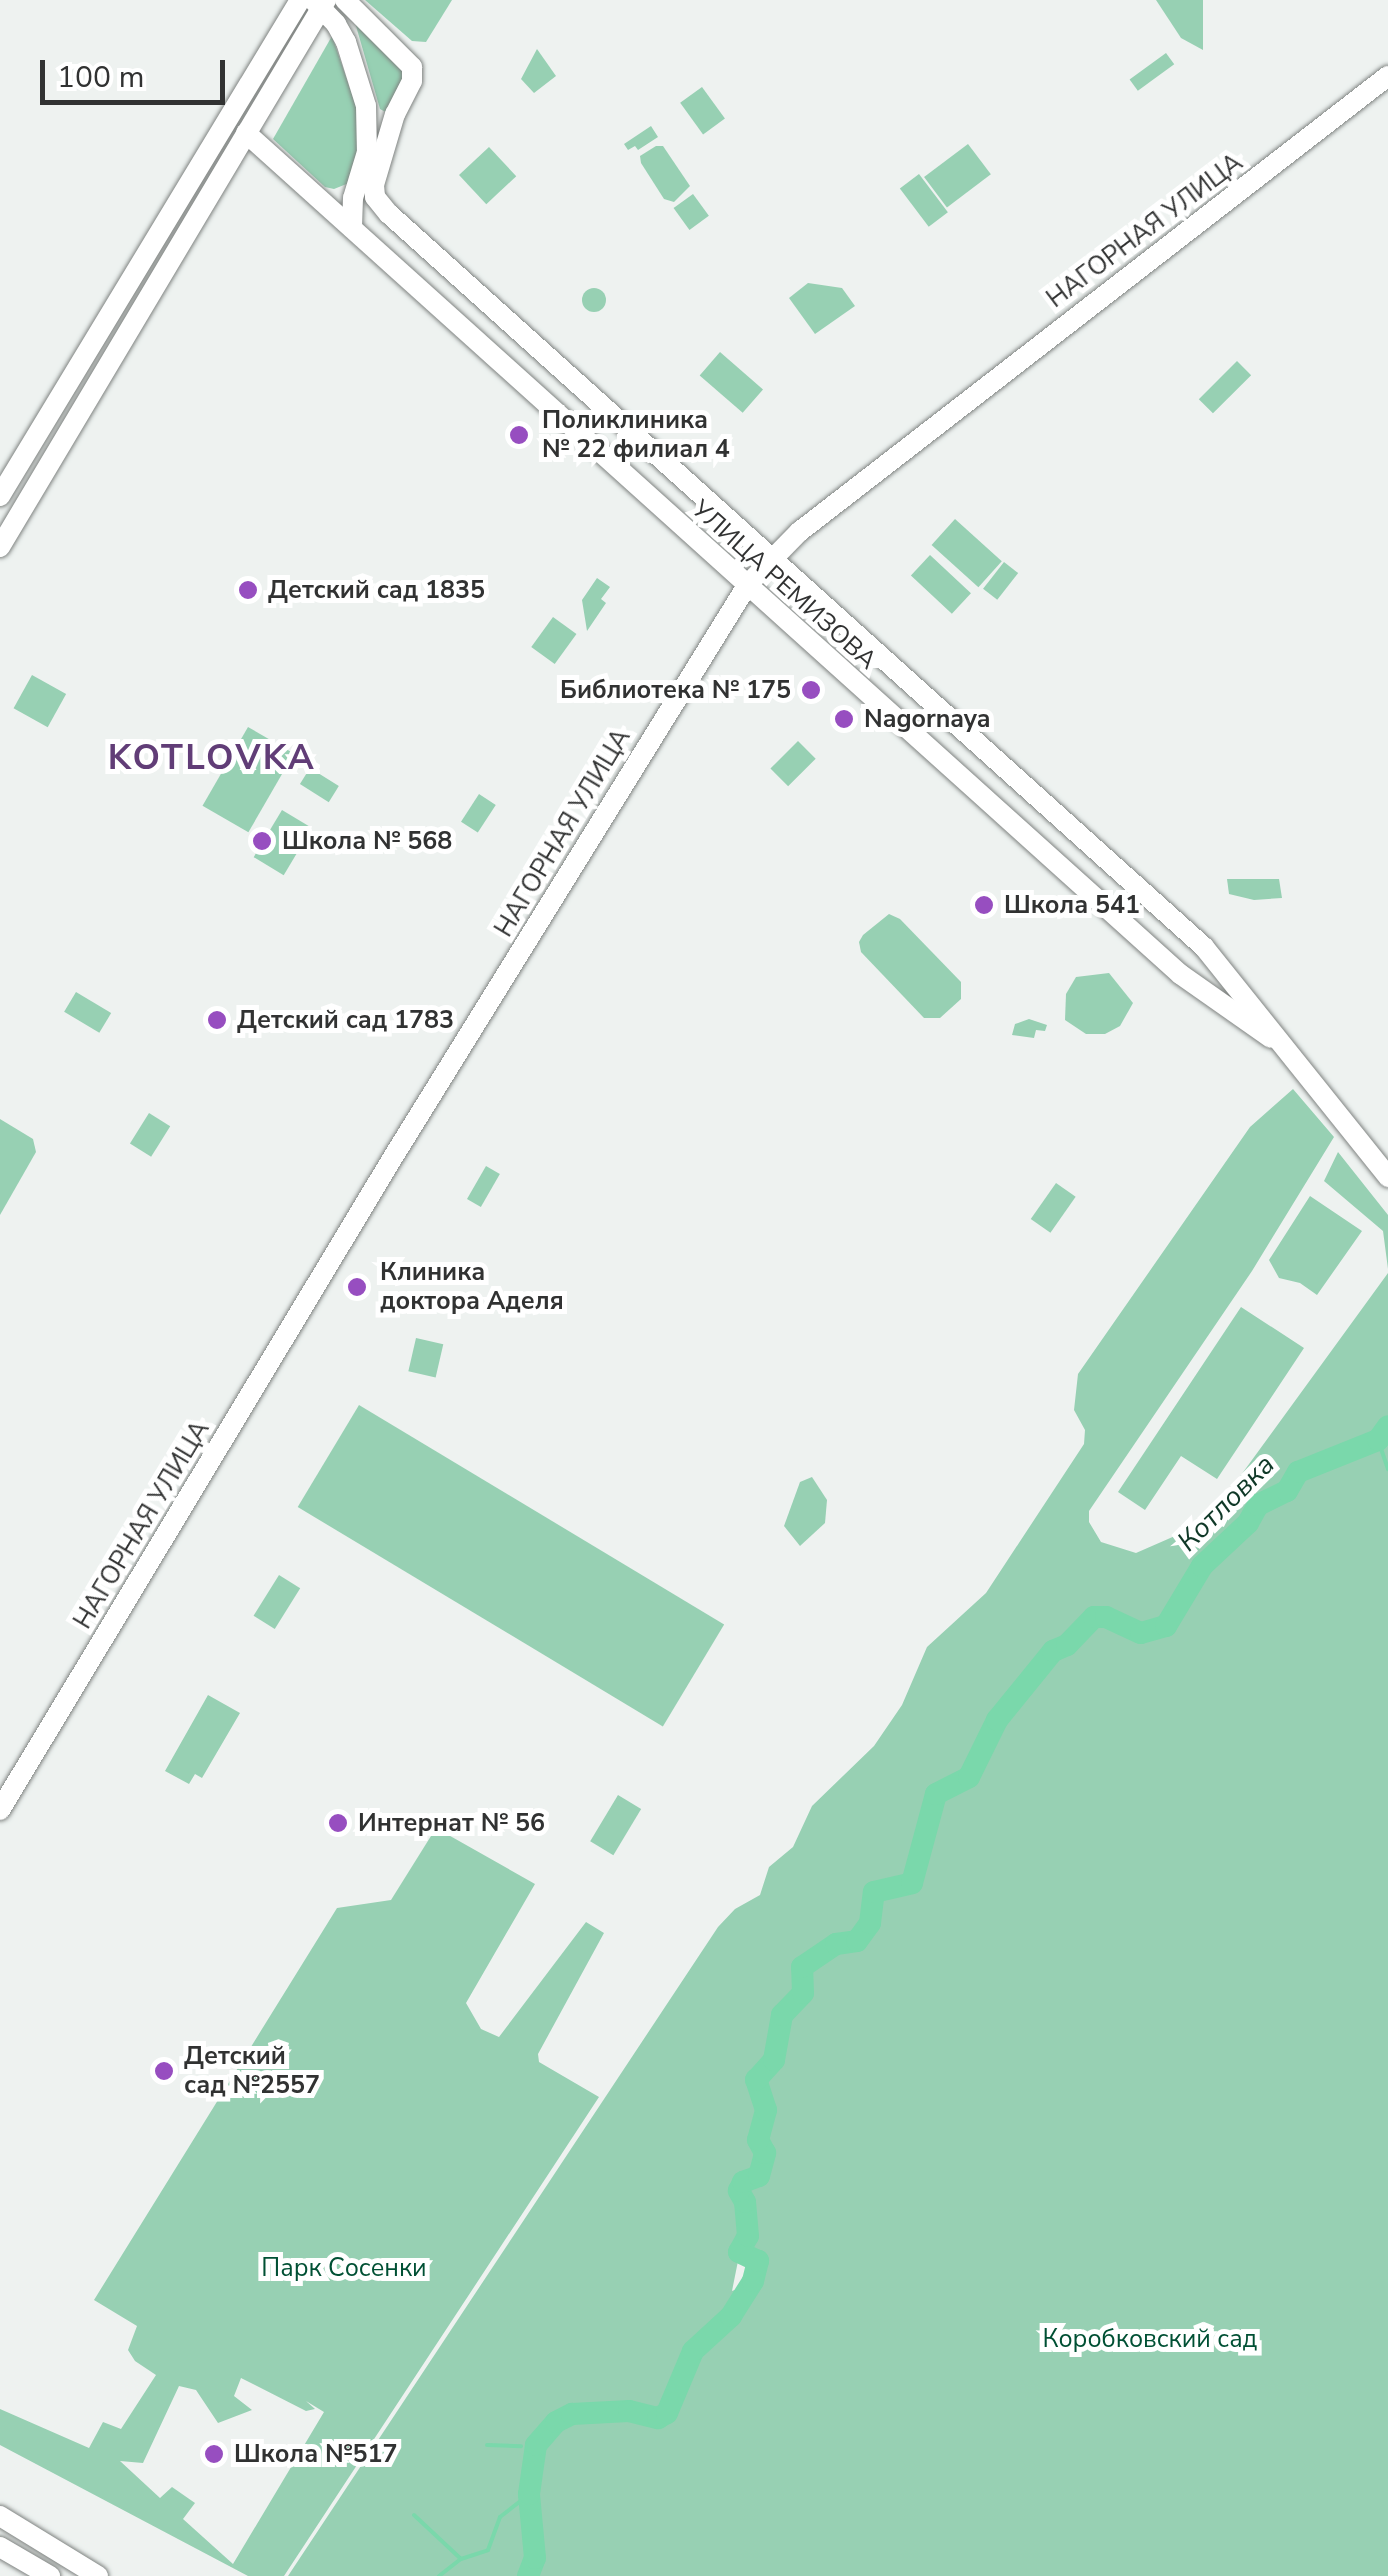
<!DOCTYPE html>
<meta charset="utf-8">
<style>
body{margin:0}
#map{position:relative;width:1388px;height:2576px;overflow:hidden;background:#eef2f0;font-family:"Nunito Sans",sans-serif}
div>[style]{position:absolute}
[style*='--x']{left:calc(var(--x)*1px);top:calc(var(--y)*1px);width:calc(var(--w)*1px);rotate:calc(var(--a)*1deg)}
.green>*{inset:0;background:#97d0b3;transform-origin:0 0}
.round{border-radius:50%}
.stream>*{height:4px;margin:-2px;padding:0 2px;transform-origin:2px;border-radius:2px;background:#7ad8ab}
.river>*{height:22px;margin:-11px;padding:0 11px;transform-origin:11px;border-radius:11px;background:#7ad8ab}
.roads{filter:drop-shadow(0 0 2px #7f8381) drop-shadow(0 0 2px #7f8381)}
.secondary>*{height:20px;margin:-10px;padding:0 10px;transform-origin:10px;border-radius:10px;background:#fff}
.dots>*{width:28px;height:28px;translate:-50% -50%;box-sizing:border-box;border:5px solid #fff;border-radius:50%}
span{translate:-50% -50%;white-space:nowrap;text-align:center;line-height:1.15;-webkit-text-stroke:10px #fff;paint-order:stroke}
.street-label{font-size:25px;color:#313232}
.poi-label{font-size:25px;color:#313232;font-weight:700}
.left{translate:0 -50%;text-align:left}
.right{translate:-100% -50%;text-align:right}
.park-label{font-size:25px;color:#005034}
.water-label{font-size:28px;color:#0f3827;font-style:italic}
.district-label{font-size:35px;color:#613d77;font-weight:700;letter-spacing:2.5px}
.scale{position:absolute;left:40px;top:60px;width:185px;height:45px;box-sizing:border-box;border:5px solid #313232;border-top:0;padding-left:12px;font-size:30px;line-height:35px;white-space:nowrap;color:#313232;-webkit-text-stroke:8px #fff;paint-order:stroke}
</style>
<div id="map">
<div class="green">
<i style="clip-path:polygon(365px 0,452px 0,426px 42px,412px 41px)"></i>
<i style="clip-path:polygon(1156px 0,1203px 0,1203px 50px,1181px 38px)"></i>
<i style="clip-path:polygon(354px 19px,407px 73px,389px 114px,380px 109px)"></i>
<i style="clip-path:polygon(332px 36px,358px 112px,361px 150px,349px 183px,334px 189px,325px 187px,273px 139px)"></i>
<i style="clip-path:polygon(537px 49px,556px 76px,534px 93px,521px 79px)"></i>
<i style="left:1166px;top:53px;width:14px;height:45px;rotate:54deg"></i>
<i style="left:702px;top:87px;width:39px;height:27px;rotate:54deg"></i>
<i style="clip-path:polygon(651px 126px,658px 137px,638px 150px,635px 146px,628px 150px,624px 144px)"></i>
<i style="left:968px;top:144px;width:38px;height:55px;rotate:53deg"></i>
<i style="clip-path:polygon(656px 146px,663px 146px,690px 186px,674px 202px,664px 199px,641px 163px,640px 156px)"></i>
<i style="left:489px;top:147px;width:40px;height:41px;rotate:47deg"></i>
<i style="left:919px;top:174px;width:48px;height:24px;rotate:53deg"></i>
<i style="left:693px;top:194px;width:27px;height:24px;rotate:54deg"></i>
<i style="clip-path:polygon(808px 283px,842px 288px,855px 306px,815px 334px,789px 298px)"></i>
<i class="round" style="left:582px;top:288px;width:24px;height:24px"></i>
<i style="left:720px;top:352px;width:57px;height:31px;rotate:41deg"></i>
<i style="left:1237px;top:361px;width:20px;height:54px;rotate:45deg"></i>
<i style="left:955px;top:519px;width:63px;height:35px;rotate:42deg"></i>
<i style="left:930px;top:555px;width:56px;height:28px;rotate:43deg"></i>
<i style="left:1004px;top:562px;width:18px;height:34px;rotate:38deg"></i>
<i style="clip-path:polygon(597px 578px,610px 587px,601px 599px,606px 603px,587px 631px,582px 600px)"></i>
<i style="left:553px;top:617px;width:29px;height:37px;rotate:36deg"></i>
<i style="left:32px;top:675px;width:39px;height:38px;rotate:29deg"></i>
<i style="left:248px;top:727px;width:53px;height:91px;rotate:30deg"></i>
<i style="left:798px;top:741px;width:25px;height:39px;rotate:45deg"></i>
<i style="left:310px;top:768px;width:34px;height:19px;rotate:32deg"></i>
<i style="left:479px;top:794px;width:20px;height:33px;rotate:33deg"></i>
<i style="left:282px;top:810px;width:35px;height:55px;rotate:31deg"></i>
<i style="clip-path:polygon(1227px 879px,1279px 879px,1282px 898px,1254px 900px,1229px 894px)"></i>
<i style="clip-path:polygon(889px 914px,900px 919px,961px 982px,961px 999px,940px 1018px,924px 1018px,861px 952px,859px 942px,863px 935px)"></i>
<i style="clip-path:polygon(1109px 973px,1133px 1003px,1120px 1026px,1105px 1034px,1086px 1034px,1065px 1020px,1066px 994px,1076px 977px)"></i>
<i style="left:76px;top:992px;width:41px;height:23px;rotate:31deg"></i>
<i style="clip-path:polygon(1029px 1019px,1047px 1025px,1045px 1031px,1036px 1030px,1034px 1038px,1012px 1035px,1015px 1024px)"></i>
<i style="clip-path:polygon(evenodd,1293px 1089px,1334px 1137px,1252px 1271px,1089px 1511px,1089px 1522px,1101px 1542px,1136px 1553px,1216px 1518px,1225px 1497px,1388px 1273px,1388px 2576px,288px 2576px,718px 1927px,735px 1909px,760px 1895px,769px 1867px,793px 1847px,812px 1806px,874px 1746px,902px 1705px,927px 1647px,986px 1593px,1084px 1444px,1085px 1430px,1074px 1410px,1078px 1374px,1250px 1127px,1293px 1089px,740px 2251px,759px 2262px,755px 2282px,732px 2291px,740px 2251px)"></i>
<i style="left:149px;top:1113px;width:25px;height:36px;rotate:32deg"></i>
<i style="clip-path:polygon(0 1119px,33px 1139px,36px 1152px,0 1215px)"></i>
<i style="clip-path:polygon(1338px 1152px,1388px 1215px,1388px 1269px,1383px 1231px,1324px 1181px)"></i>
<i style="left:486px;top:1166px;width:16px;height:38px;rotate:30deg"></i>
<i style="left:1056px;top:1183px;width:24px;height:44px;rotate:35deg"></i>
<i style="clip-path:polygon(1310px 1196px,1362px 1231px,1317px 1295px,1300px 1283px,1279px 1278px,1269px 1260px)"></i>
<i style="clip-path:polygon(1241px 1307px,1304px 1348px,1217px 1479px,1181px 1456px,1145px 1510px,1118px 1492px)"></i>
<i style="left:416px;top:1338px;width:28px;height:34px;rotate:13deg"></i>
<i style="left:359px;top:1405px;width:426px;height:119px;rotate:31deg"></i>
<i style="clip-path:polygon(812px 1477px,827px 1500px,825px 1523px,800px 1546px,784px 1526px,800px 1482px)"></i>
<i style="left:279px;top:1575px;width:25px;height:48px;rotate:32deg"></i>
<i style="clip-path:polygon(208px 1695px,240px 1713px,202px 1778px,195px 1774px,189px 1784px,165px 1771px)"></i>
<i style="left:618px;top:1795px;width:27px;height:54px;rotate:31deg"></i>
<i style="clip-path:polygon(evenodd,436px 1828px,535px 1884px,466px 2003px,481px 2029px,499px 2037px,586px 1922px,604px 1933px,538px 2054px,539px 2062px,599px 2097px,284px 2576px,248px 2576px,0 2445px,0 2409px,89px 2448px,103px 2422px,121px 2429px,156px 2375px,135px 2361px,128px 2350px,137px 2326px,94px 2300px,337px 1908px,391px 1900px,436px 1828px,241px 2378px,306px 2411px,315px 2409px,306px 2401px,324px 2412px,233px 2564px,183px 2519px,195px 2503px,172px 2487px,160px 2498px,120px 2461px,143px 2463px,179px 2386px,196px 2390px,218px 2423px,252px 2410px,234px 2396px,241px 2378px)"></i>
</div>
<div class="stream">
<i style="--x:1378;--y:1440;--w:31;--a:71"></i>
<i style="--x:487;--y:2445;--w:34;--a:2"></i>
<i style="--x:531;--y:2445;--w:5;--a:0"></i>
<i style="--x:414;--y:2515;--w:64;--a:43.1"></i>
<i style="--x:439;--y:2576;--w:28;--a:-38"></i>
<i style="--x:461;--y:2559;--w:28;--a:-18"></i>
<i style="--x:488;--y:2550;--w:35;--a:-70"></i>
<i style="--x:500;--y:2517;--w:37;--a:-38"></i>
</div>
<div class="river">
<i style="--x:528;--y:2576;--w:19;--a:-69"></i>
<i style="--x:535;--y:2558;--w:64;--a:-95.4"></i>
<i style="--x:529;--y:2494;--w:49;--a:-81.9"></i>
<i style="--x:536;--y:2445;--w:30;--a:-49"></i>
<i style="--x:556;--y:2422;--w:18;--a:-27"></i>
<i style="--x:572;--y:2414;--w:57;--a:-3"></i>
<i style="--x:629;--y:2411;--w:30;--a:14"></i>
<i style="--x:658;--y:2418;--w:10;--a:-29"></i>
<i style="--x:667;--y:2413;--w:67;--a:-67.2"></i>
<i style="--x:693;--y:2351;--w:52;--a:-42.6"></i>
<i style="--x:731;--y:2316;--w:41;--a:-57.8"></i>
<i style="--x:753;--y:2281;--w:21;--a:-76"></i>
<i style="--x:758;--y:2261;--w:21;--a:-155"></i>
<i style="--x:739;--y:2252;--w:18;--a:-61"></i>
<i style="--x:748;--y:2236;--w:34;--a:-95"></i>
<i style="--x:745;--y:2202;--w:13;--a:-119"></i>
<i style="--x:739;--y:2191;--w:10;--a:-66"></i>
<i style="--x:743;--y:2182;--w:17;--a:-21"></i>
<i style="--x:759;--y:2176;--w:24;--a:-75"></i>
<i style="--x:765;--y:2153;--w:15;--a:-118"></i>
<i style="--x:758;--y:2140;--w:31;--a:-75"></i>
<i style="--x:766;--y:2110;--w:32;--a:-108"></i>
<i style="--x:756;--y:2080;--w:27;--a:-48"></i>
<i style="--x:774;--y:2060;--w:46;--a:-79.9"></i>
<i style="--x:782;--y:2015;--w:30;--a:-46"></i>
<i style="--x:803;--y:1993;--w:26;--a:-92"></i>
<i style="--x:802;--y:1967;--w:41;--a:-34.1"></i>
<i style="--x:836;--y:1944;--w:21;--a:-8"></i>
<i style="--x:857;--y:1941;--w:22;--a:-54"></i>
<i style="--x:870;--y:1923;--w:31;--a:-83"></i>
<i style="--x:874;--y:1892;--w:39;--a:-13"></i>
<i style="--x:912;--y:1883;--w:92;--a:-74.9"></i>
<i style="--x:936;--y:1794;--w:37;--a:-27"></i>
<i style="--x:969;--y:1777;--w:64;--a:-63.8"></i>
<i style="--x:997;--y:1720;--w:89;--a:-50.9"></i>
<i style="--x:1053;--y:1651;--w:15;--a:-23"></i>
<i style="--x:1067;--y:1645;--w:39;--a:-46"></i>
<i style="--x:1094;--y:1617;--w:12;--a:0"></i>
<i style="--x:1106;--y:1617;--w:38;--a:25"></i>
<i style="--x:1141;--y:1633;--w:26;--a:-16"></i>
<i style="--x:1166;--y:1626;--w:70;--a:-59"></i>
<i style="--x:1202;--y:1566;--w:63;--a:-43.1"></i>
<i style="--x:1248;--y:1523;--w:21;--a:-61"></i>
<i style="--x:1258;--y:1505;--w:32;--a:-26"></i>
<i style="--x:1287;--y:1491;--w:22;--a:-60"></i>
<i style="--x:1298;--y:1472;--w:86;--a:-21.8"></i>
<i style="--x:1378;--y:1440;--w:17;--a:-54"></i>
</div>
<div class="roads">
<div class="secondary">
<i style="--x:345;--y:0;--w:95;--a:45"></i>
<i style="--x:412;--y:67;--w:14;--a:90"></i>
<i style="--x:412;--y:81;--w:37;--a:117"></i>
<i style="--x:395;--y:114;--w:74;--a:106.5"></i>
<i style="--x:374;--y:185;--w:12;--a:85"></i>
<i style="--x:375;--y:197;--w:22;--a:51"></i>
<i style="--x:389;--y:214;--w:1096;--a:41.97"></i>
<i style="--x:1204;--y:947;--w:295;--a:51.3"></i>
<i style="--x:314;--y:1;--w:32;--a:46"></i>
<i style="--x:336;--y:24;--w:21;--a:61"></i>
<i style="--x:346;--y:42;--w:67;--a:72.6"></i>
<i style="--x:366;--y:106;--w:46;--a:88.8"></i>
<i style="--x:367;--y:152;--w:48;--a:106.9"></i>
<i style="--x:353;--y:198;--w:30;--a:92"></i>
<i style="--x:246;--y:133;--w:1257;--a:42"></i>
<i style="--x:1180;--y:974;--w:111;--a:35.1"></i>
<i style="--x:0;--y:496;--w:580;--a:-58.83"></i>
<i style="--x:0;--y:547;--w:637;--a:-59.21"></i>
<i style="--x:0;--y:1810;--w:766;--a:-58.95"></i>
<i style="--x:395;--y:1154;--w:670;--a:-58.23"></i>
<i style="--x:748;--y:584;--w:73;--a:-45.6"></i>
<i style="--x:799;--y:532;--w:745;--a:-37.75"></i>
<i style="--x:0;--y:2516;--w:115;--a:31.5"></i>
<i style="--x:0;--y:2547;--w:58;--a:30.1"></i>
</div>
</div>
<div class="dots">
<i style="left:519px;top:435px;background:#974ec0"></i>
<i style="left:248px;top:590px;background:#974ec0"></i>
<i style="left:811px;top:690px;background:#974ec0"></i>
<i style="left:844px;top:719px;background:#974ec0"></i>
<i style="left:262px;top:841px;background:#974ec0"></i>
<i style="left:984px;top:905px;background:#974ec0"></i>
<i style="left:217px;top:1020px;background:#974ec0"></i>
<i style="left:357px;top:1287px;background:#974ec0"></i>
<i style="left:338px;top:1823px;background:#974ec0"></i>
<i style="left:164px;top:2071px;background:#974ec0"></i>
<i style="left:214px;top:2454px;background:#974ec0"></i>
</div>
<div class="street-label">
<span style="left:1145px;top:231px;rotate:-37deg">НАГОРНАЯ УЛИЦА</span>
<span style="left:784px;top:585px;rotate:42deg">УЛИЦА РЕМИЗОВА</span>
<span style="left:563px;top:833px;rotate:-59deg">НАГОРНАЯ УЛИЦА</span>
<span style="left:142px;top:1525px;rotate:-59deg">НАГОРНАЯ УЛИЦА</span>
</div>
<div class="poi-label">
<span class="left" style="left:542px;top:435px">Поликлиника<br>№ 22 филиал 4</span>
<span class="left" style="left:268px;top:590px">Детский сад 1835</span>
<span class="right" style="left:791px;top:690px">Библиотека № 175</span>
<span class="left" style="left:864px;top:719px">Nagornaya</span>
<span class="left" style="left:282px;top:841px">Школа № 568</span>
<span class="left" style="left:1004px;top:905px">Школа 541</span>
<span class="left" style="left:237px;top:1020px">Детский сад 1783</span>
<span class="left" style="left:380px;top:1287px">Клиника<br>доктора Аделя</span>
<span class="left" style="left:358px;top:1823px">Интернат № 56</span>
<span class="left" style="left:184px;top:2071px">Детский<br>сад №2557</span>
<span class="left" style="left:234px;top:2454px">Школа №517</span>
</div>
<div class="park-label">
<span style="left:344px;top:2268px">Парк Сосенки</span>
<span style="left:1150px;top:2339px">Коробковский сад</span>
</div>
<div class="water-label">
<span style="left:1226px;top:1503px;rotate:-45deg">Котловка</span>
</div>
<div class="district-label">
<span style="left:212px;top:758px">KOTLOVKA</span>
</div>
<div class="scale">100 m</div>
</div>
